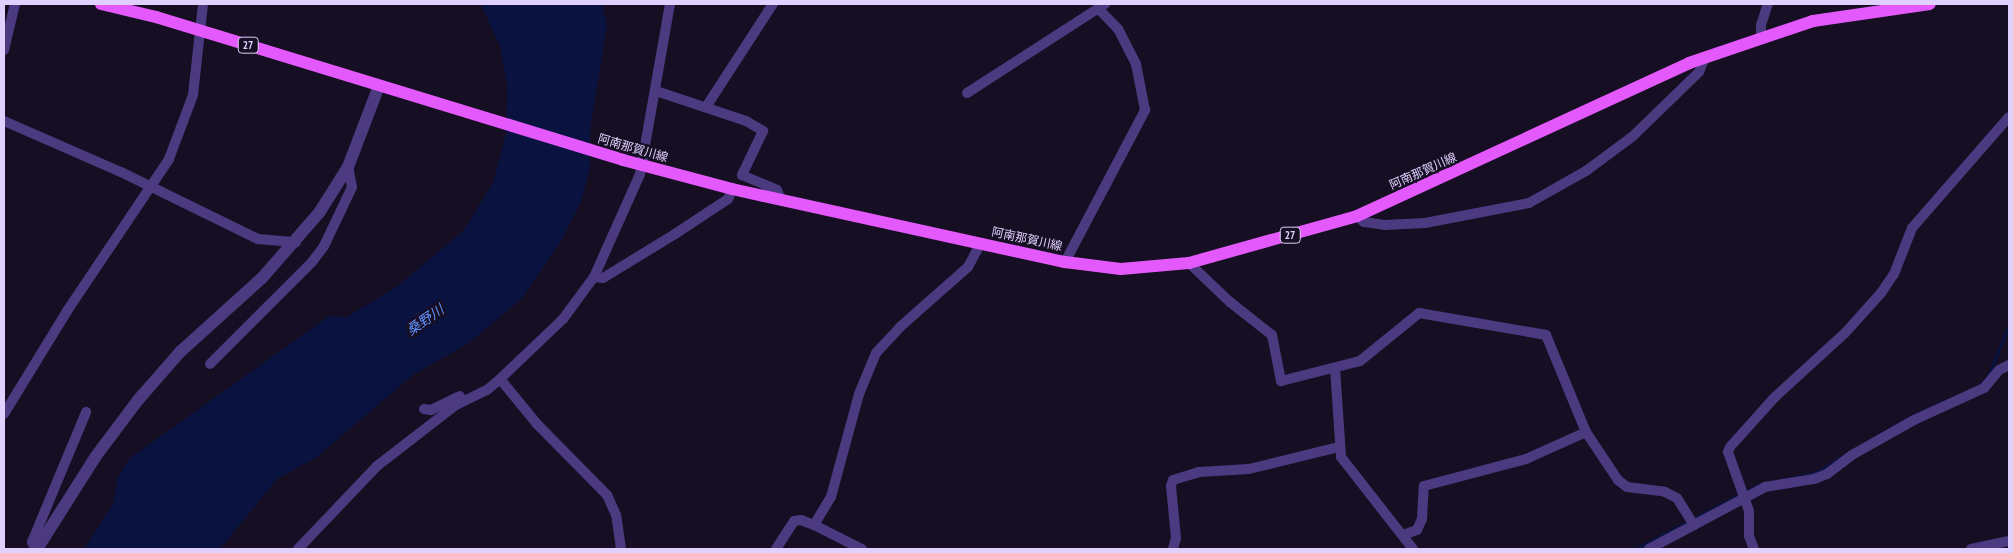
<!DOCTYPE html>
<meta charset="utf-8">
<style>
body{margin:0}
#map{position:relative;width:2013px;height:553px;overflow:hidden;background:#160e22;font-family:"PT Sans Narrow","Noto Sans JP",sans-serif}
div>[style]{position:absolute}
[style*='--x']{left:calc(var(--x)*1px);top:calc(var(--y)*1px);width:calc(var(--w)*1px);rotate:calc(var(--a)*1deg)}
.water>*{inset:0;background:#0a123f}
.stream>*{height:3px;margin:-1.5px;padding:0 1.5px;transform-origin:1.5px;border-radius:1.5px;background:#0a123f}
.minor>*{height:10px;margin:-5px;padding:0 5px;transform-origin:5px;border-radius:5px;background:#4c3a80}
.tertiary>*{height:12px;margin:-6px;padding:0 6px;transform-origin:6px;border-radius:6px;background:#4c3a80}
.primary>*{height:12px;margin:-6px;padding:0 6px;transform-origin:6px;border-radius:6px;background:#e459fc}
span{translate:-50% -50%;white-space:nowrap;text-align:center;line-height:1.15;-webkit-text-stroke:4.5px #160e22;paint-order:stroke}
.shield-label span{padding:1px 4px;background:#160e22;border:1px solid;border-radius:4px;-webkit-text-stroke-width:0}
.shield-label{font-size:11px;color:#e0d0fe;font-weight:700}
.street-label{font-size:12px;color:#e0d0fe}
.water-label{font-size:14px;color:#6091fc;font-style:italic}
.frame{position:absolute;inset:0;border:5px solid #e0d0fe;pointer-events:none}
</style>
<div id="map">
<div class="water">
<i style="clip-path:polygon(481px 4px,602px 4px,607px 25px,590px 130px,590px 168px,581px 202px,560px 243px,522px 298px,469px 343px,413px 375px,317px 457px,277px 479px,220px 549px,84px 549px,113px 504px,118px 477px,130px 458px,329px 316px,347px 317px,399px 285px,463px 231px,493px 183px,506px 134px,507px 84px,500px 47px)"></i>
</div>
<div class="stream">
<i style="--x:1976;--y:387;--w:14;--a:-39"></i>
<i style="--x:1987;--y:378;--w:57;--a:-67.5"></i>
<i style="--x:1635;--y:549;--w:139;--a:-27.5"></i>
<i style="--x:1758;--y:485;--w:57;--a:-12.1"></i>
<i style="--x:1814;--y:473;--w:110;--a:-30.5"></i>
<i style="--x:1909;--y:417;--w:41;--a:-24.7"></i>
</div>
<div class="minor">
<i style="--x:1761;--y:37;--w:12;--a:-90"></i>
<i style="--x:1761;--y:25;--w:22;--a:-72"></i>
<i style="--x:4;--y:50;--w:47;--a:-76.6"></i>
<i style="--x:656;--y:91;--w:95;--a:18.4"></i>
<i style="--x:746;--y:121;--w:20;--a:30"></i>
<i style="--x:763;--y:131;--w:49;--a:115.5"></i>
<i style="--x:742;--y:175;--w:38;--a:23"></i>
<i style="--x:777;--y:190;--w:11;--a:68"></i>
<i style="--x:967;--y:93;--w:164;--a:-32.8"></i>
<i style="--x:706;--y:107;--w:123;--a:-57"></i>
<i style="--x:4;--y:121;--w:128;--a:23.6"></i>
<i style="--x:121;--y:172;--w:153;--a:26.1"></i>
<i style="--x:258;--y:239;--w:38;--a:5"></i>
<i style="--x:1357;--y:216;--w:9;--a:41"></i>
<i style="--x:1364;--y:222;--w:21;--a:8"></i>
<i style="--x:1385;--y:225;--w:40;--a:-2.9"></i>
<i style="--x:1425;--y:223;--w:106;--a:-10.9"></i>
<i style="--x:1529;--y:203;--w:65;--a:-29.3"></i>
<i style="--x:1586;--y:171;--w:57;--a:-36.5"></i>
<i style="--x:1632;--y:137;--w:93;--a:-44.1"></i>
<i style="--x:1699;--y:72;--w:16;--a:-68"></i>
<i style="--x:1065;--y:262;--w:172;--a:-62.2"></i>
<i style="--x:1145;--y:110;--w:47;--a:-101.1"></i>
<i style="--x:1136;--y:64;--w:39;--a:-117"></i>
<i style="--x:1118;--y:29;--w:29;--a:-134"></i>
<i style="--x:1189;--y:263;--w:57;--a:43.6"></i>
<i style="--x:1230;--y:302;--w:53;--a:38.2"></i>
<i style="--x:1272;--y:335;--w:47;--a:78.9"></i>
<i style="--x:1281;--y:381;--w:81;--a:-14.2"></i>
<i style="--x:1360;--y:361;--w:76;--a:-39.1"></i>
<i style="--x:1419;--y:313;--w:129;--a:9.8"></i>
<i style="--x:1546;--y:335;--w:105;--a:67.6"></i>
<i style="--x:1586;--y:432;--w:58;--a:56.3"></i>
<i style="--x:1618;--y:480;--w:11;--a:38"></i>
<i style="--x:1627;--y:487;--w:38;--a:7"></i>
<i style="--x:1665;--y:492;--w:13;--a:27"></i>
<i style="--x:1677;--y:498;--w:32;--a:58"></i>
<i style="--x:594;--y:277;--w:113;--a:-65.9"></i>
<i style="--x:640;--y:174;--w:173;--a:-80"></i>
<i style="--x:210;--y:364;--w:144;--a:-45"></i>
<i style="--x:312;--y:262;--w:20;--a:-53"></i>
<i style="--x:324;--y:246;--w:65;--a:-64.6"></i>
<i style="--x:352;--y:187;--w:20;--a:-101"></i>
<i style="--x:1335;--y:368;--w:89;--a:86.1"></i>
<i style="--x:1341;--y:457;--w:117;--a:52"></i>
<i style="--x:424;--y:409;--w:7;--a:8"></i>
<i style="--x:431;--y:410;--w:32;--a:-26"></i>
<i style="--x:4;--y:414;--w:121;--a:-58.5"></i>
<i style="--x:67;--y:311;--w:183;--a:-56.1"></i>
<i style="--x:169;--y:159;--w:68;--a:-69.4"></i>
<i style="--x:193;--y:95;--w:92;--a:-83.7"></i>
<i style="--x:814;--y:525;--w:54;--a:26.6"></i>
<i style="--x:1403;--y:535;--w:15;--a:-20"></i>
<i style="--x:1417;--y:530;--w:12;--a:-66"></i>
<i style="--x:1422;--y:519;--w:33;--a:-87"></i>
<i style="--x:1424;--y:486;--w:106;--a:-14.8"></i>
<i style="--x:1526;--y:459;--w:66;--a:-24.2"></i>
<i style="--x:36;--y:549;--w:8;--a:-120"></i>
<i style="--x:32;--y:542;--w:141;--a:-67.4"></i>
<i style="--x:298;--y:549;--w:115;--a:-46.4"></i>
<i style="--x:377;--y:466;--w:100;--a:-37.7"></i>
<i style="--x:456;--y:405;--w:34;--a:-26"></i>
<i style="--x:487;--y:390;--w:17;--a:-40"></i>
<i style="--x:621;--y:549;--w:34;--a:-98"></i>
<i style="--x:616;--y:515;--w:22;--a:-114"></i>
<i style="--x:607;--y:495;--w:100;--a:-134.6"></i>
<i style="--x:537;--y:424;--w:58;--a:-129.4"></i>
<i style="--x:500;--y:379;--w:87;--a:-43.6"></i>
<i style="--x:563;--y:319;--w:52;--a:-53.6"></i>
<i style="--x:594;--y:277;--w:9;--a:6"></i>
<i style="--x:603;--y:278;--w:84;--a:-31.4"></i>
<i style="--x:675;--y:234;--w:64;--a:-33.4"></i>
<i style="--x:728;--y:199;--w:11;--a:-68"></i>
<i style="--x:776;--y:549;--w:33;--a:-57"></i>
<i style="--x:794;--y:521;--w:7;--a:-8"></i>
<i style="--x:801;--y:520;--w:14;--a:21"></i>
<i style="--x:814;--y:525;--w:33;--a:-59"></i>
<i style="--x:831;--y:497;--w:107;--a:-74.8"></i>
<i style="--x:859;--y:394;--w:44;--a:-67.5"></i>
<i style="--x:876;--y:353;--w:35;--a:-47"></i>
<i style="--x:900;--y:327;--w:91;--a:-41.4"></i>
<i style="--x:968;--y:267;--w:26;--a:-62"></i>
<i style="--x:1173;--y:549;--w:11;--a:-75"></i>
<i style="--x:1176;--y:538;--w:52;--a:-95.5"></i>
<i style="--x:1171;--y:486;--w:6;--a:-72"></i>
<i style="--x:1173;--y:480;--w:27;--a:-17"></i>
<i style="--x:1199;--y:472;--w:50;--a:-3.4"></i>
<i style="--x:1249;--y:469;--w:93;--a:-13.7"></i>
<i style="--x:1649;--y:549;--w:132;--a:-28.1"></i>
<i style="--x:1765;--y:487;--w:50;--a:-9.3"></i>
<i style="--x:1814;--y:479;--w:14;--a:-21"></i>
<i style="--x:1827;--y:474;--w:31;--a:-37"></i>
<i style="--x:1852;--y:455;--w:71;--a:-29.4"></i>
<i style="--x:1914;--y:420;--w:77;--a:-24.6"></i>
<i style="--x:1984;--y:388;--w:23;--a:-50"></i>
<i style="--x:1999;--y:370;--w:11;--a:-27"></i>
<i style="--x:1754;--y:549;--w:14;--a:-111"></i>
<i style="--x:1749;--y:536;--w:25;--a:-90"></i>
<i style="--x:1749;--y:511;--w:63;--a:-109.6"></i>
<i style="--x:1728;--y:452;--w:5;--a:-68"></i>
<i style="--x:1730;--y:447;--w:66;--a:-48.1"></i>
<i style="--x:1774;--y:398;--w:96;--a:-42.5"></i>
<i style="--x:1845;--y:333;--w:54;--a:-48"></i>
<i style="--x:1881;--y:293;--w:23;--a:-56"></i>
<i style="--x:1894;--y:274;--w:49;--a:-68.6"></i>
<i style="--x:1912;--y:228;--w:147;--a:-48.9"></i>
<i style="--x:1971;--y:549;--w:39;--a:-12"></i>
</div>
<div class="tertiary">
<i style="--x:37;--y:549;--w:110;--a:-57.6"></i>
<i style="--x:96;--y:456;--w:70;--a:-53.1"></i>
<i style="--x:138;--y:400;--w:64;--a:-48.8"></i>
<i style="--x:180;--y:352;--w:110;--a:-42.1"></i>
<i style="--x:262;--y:278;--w:86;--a:-48.8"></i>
<i style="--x:319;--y:213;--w:54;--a:-57.8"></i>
<i style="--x:348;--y:167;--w:87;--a:-69.1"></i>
</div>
<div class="primary">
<i style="--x:101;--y:4;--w:57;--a:13.3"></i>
<i style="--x:156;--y:17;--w:488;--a:17"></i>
<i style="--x:623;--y:160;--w:113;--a:14.9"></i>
<i style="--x:732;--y:189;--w:341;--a:12.4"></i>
<i style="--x:1065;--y:262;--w:56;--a:7.1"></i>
<i style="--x:1121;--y:269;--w:68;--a:-5"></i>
<i style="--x:1189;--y:263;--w:174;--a:-15.6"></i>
<i style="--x:1357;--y:216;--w:366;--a:-24.7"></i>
<i style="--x:1689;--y:63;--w:131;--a:-18.7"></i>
<i style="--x:1813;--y:21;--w:118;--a:-8.3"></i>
</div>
<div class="shield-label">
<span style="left:248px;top:45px">27</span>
<span style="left:1290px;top:235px">27</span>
</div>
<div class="street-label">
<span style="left:633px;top:148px;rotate:16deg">阿南那賀川線</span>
<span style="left:1423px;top:171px;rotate:-24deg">阿南那賀川線</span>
<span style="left:1027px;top:239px;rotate:12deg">阿南那賀川線</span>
</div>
<div class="water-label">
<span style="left:425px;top:320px;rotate:-35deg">桑野川</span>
</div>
<div class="frame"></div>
</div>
